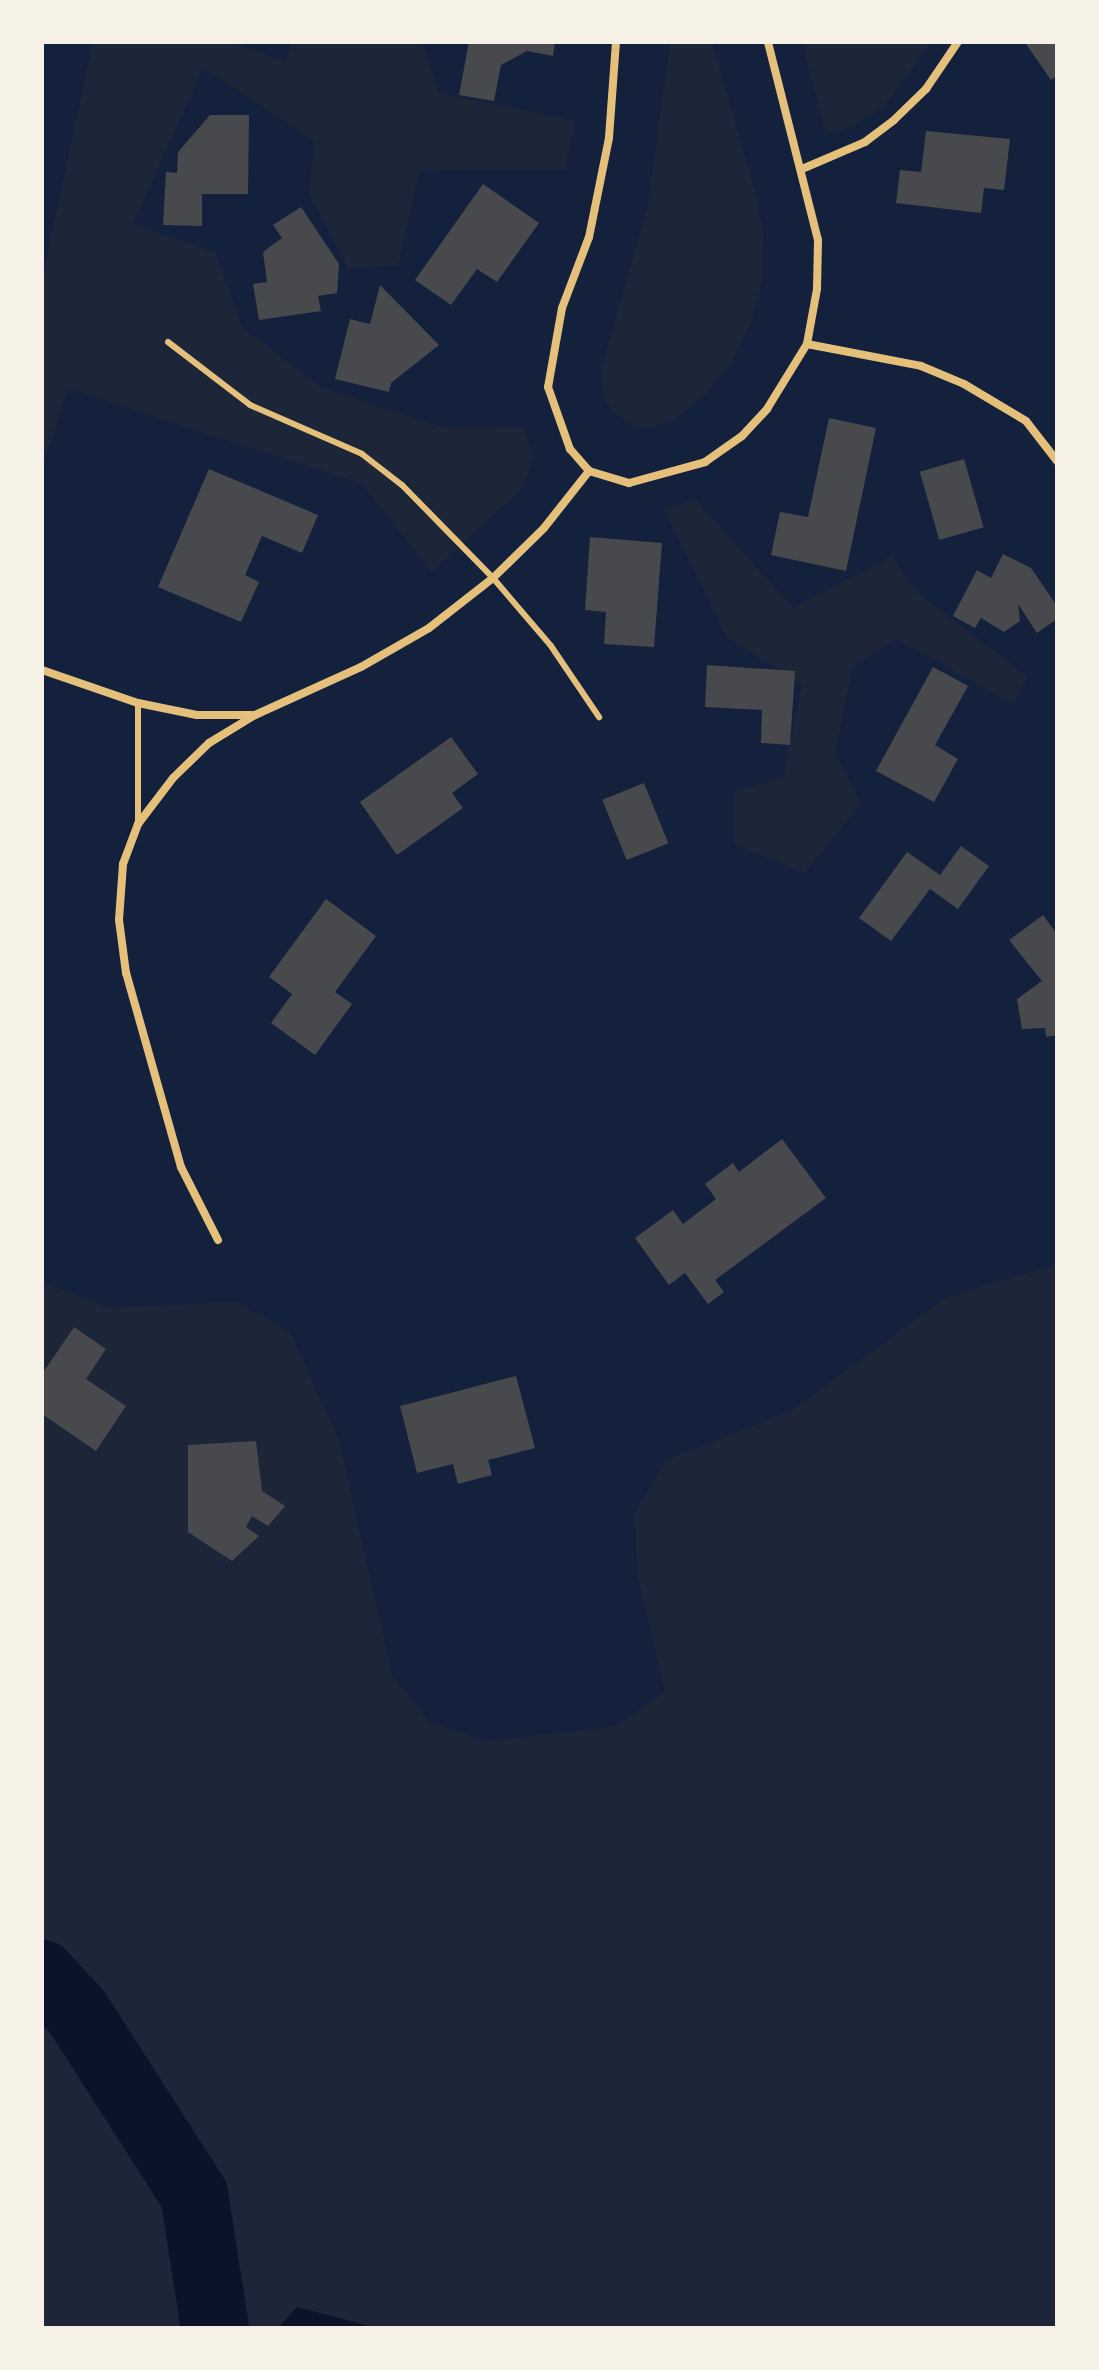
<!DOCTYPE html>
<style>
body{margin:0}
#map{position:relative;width:1099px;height:2370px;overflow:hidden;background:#14213d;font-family:"Public Sans",sans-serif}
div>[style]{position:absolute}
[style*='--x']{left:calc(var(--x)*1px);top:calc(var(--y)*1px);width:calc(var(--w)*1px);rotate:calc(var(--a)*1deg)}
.green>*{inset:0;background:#1d2539}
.water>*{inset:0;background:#0b132b}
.river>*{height:68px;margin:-34px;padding:0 34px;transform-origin:34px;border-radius:34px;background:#0b132b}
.building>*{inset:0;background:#48494c;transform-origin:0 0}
.service>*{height:6px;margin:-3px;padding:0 3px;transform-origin:3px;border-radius:3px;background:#e5c07b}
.minor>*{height:8px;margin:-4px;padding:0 4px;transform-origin:4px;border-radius:4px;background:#e5c07b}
span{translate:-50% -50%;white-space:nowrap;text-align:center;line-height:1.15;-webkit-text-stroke:6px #f6f1e7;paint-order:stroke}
.frame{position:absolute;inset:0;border:44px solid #f6f1e7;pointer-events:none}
</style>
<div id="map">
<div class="green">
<i style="clip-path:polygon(93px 42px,231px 42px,285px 62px,292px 42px,422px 42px,439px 93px,575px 121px,565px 169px,420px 170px,398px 265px,348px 268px,309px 193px,314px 141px,203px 68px,133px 224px,215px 252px,242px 327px,322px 388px,446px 428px,524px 427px,533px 456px,524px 486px,432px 572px,362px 484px,68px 388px,42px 469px,42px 279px)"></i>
<i style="clip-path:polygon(670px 42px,712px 42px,757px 198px,764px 239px,762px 281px,751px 322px,733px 360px,706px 393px,674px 420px,653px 428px,633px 426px,613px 412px,603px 396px,601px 371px,648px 204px)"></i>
<i style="clip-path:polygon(802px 42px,932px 42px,882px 108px,853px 126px,826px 134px)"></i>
<i style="clip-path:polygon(696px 500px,793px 608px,892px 556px,917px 592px,1028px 677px,1012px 704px,897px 639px,853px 666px,835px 753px,861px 804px,804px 873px,734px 844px,734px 791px,783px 778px,802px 684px,728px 639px,664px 509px)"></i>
<i style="clip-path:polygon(1057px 1264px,1057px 2328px,42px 2328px,42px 1282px,110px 1308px,237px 1302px,290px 1332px,339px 1440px,392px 1675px,428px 1721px,486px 1742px,616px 1726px,665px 1692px,637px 1573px,635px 1513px,666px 1460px,791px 1411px,945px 1298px)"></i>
</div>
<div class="water">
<i style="clip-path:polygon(297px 2307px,373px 2327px,409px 2328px,278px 2328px)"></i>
</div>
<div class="river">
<i style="--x:42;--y:1974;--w:52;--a:47.4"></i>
<i style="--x:77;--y:2012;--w:216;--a:57.3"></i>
<i style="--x:194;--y:2194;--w:136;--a:81.1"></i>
</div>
<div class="building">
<i style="clip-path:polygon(469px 42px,555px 42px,553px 56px,527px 51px,501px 65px,494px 101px,459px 95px)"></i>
<i style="clip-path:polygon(1030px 42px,1057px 42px,1057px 76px,1051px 80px,1026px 44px)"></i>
<i style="clip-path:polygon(210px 115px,249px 115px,248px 194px,202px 194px,202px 226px,163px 225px,166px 172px,177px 173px,178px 152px)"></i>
<i style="clip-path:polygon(926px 131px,1010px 139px,1004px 190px,984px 188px,981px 213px,896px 203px,900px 170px,921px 172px)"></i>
<i style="clip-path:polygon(483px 184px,539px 223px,497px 282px,477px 269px,451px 305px,415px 280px)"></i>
<i style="clip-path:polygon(301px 207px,339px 264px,337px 293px,318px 296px,321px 311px,259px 320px,253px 284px,267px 282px,263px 252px,282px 238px,273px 225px)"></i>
<i style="clip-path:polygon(380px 285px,439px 345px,391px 383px,389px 392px,335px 379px,350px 319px,370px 324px)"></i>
<i style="clip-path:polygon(829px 418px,876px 428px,846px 571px,771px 555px,780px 512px,808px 517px)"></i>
<i style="left:964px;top:459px;width:71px;height:46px;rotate:74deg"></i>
<i style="clip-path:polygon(209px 469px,318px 515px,302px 553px,262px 536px,245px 575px,259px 582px,241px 622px,158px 587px)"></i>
<i style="clip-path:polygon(590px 537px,662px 543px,654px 647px,604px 644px,606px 612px,585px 610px)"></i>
<i style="clip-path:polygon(1003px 554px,1031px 568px,1057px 606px,1057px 619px,1037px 633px,1018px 604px,1020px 621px,1004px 632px,981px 618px,975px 628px,953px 616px,977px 570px,991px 578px)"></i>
<i style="clip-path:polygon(707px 665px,795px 671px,790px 745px,761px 743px,762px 710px,705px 707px)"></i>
<i style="clip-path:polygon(933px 667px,968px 686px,935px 745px,958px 759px,934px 802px,876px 771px)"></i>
<i style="clip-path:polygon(451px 737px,478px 774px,452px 793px,463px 808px,397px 855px,360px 802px)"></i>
<i style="left:644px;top:783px;width:65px;height:45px;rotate:68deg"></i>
<i style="clip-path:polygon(961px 846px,989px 866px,958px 909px,930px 889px,891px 941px,859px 918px,907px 852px,940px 875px)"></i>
<i style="clip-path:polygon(326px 899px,376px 936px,335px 992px,352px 1004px,315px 1055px,271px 1023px,292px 994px,269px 977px)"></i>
<i style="clip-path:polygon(1043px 915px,1057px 934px,1057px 1035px,1046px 1037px,1045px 1028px,1022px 1029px,1017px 999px,1042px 981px,1009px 940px)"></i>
<i style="clip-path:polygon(782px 1139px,826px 1198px,715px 1280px,724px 1292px,708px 1304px,685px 1273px,669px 1285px,635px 1238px,673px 1210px,683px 1224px,716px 1199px,705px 1184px,733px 1163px,739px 1172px)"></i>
<i style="clip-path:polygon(74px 1327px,106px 1349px,86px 1379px,126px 1406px,96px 1451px,42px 1414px,42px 1374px)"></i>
<i style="clip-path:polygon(516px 1376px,535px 1448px,488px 1460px,492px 1475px,458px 1484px,453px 1464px,417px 1473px,400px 1406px)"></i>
<i style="clip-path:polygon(256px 1441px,262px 1491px,285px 1506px,268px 1526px,252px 1516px,246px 1527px,259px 1536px,232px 1561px,188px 1532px,188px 1445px)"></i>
</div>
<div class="service">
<i style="--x:168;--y:342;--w:103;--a:37.5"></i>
<i style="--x:250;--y:405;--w:122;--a:23.6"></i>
<i style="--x:362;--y:454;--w:51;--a:37.8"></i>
<i style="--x:402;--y:485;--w:130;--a:45.6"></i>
<i style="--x:493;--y:578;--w:89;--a:49.5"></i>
<i style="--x:551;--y:646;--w:86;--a:55.9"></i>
<i style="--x:138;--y:824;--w:121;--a:-90"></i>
</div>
<div class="minor">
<i style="--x:616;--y:42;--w:96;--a:94.2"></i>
<i style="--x:609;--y:138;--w:101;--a:101.4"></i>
<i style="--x:589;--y:237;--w:76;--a:110.8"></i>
<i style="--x:562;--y:308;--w:80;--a:100"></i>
<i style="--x:548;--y:387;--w:66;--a:70.5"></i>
<i style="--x:570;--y:449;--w:29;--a:49"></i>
<i style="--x:589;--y:471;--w:42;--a:16.7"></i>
<i style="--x:629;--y:483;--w:79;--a:-15.4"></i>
<i style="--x:705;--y:462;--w:45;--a:-35.1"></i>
<i style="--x:742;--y:436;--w:37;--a:-47"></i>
<i style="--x:767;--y:409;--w:76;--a:-58.4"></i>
<i style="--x:807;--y:344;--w:56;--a:-79.7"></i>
<i style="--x:817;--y:289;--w:49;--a:-88.8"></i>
<i style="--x:818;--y:240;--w:204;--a:-104.2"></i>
<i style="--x:802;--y:169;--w:69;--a:-23.2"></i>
<i style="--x:865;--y:142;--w:36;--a:-37"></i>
<i style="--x:894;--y:120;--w:45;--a:-44.1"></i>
<i style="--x:926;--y:89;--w:57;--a:-55.8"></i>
<i style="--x:807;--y:344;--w:116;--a:10.9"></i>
<i style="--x:921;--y:366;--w:47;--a:22.7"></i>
<i style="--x:964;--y:384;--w:72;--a:30.8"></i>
<i style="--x:1026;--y:421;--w:51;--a:52.2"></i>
<i style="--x:42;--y:670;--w:102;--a:19"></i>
<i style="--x:138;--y:703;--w:60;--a:11.5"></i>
<i style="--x:197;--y:715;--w:57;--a:0"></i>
<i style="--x:218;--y:1240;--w:82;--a:-116.9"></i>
<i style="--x:181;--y:1167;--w:202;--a:-105.8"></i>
<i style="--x:126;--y:973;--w:53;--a:-97.5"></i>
<i style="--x:119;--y:920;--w:56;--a:-85.9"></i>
<i style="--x:123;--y:864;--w:43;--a:-69.4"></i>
<i style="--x:138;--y:824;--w:58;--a:-52.7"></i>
<i style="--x:173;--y:778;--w:50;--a:-44.2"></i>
<i style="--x:209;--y:743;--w:54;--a:-31.3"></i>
<i style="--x:255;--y:715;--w:116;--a:-24.4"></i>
<i style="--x:361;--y:667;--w:78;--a:-29.8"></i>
<i style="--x:429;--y:628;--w:81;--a:-38"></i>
<i style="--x:493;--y:578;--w:71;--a:-44.4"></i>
<i style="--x:544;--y:528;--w:73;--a:-51.7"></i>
</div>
<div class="frame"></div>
</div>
